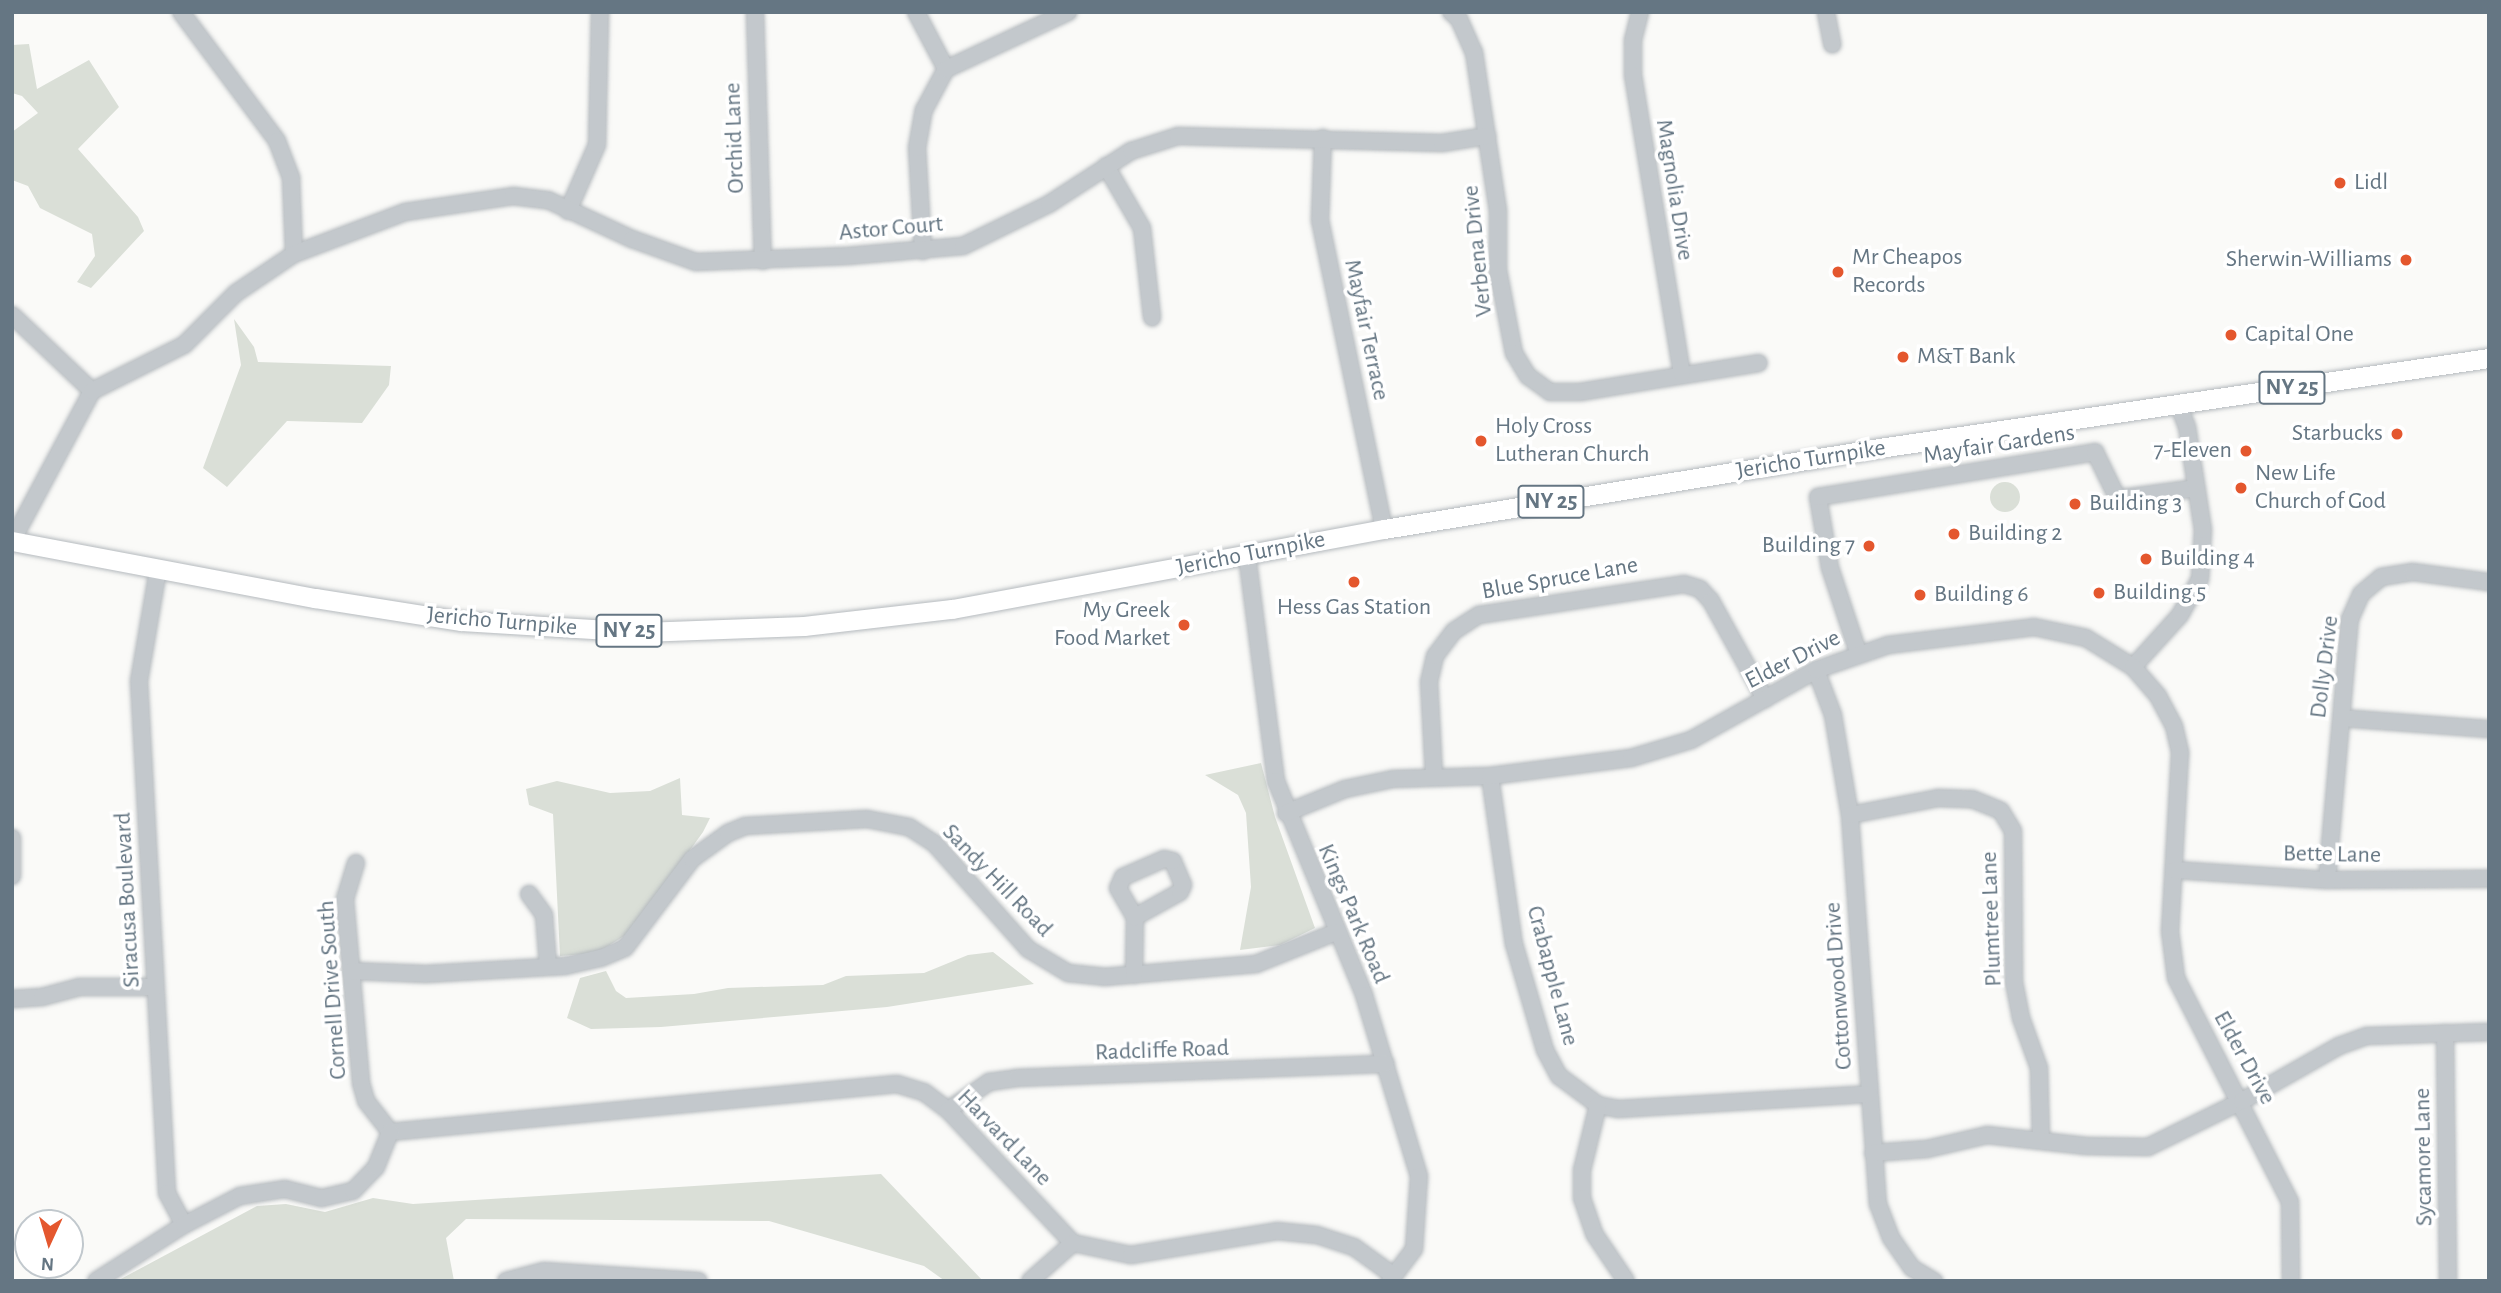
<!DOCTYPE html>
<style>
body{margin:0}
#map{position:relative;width:2501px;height:1293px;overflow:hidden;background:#fafaf8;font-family:"Alegreya Sans",sans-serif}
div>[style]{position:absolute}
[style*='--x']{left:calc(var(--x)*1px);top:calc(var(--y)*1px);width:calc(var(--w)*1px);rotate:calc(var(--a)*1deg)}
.green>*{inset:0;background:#dadfd7}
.round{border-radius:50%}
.roads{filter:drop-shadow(0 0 2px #b5babe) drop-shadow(0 0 2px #b5babe)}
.minor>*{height:16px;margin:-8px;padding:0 8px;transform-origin:8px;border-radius:8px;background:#c3c8cc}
.major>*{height:19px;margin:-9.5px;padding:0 9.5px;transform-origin:9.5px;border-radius:9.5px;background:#fff}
.dots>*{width:19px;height:19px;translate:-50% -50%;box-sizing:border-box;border:4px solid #fff;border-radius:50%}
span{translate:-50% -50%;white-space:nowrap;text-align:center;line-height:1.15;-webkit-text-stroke:7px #fff;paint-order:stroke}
.shield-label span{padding:2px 5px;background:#fff;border:2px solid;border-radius:5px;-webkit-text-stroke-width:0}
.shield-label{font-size:23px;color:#657683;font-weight:700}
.street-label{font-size:24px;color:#657683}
.poi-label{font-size:24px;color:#657683}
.left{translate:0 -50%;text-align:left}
.right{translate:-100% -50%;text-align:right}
.frame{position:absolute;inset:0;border:14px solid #657683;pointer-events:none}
.north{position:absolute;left:14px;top:1209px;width:70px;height:70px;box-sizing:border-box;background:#fff;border:2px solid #c1c8cd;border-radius:50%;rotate:184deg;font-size:19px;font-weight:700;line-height:28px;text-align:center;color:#657683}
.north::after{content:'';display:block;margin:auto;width:24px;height:32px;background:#e4572e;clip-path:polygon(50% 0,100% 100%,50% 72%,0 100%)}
</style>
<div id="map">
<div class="green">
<i style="clip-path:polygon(29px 44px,37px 89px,89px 60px,119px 107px,78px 149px,138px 217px,144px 231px,91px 288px,77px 282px,95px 256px,92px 234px,40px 208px,28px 186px,12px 180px,12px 132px,38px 113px,22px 96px,12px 93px,12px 45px)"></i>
<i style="clip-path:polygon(234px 319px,254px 347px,258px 362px,391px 366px,389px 385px,362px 423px,287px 421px,227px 487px,203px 468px,241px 365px)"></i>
<i class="round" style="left:1990px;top:482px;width:30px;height:30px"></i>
<i style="clip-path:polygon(1261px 763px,1275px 817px,1315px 928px,1280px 945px,1240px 950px,1251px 887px,1246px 813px,1238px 795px,1205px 775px)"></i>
<i style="clip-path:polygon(680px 778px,682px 815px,710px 818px,703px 832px,632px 931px,597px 953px,560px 956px,553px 814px,529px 805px,526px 789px,557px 781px,610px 793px,650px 791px)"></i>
<i style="clip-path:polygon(993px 952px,1034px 984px,887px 1007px,661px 1027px,591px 1029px,567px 1018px,580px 978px,606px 971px,616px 991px,626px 998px,694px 994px,728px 988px,823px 985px,846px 976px,924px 973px,968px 955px)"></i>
<i style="clip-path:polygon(881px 1174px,983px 1281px,945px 1281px,924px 1266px,769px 1221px,466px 1219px,446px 1238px,454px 1281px,117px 1281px,257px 1206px,286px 1204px,325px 1212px,373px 1198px,413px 1204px)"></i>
</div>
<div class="roads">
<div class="minor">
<i style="--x:181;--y:12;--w:161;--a:53.3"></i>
<i style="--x:277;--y:141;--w:40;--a:69"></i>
<i style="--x:291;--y:178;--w:76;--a:87.7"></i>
<i style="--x:755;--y:12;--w:249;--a:88.2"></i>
<i style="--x:916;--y:12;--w:64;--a:62.2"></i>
<i style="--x:1451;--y:12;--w:11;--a:41"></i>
<i style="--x:1459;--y:19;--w:36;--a:66"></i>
<i style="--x:1474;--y:52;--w:161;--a:81.4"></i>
<i style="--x:1498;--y:211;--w:59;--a:90"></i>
<i style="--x:1498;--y:270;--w:85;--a:79.1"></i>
<i style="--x:1514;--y:353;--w:27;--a:59"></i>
<i style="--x:1528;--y:376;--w:27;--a:36"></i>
<i style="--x:1550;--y:392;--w:30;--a:0"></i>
<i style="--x:1580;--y:392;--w:181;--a:-9.2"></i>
<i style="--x:1640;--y:12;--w:30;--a:104"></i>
<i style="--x:1633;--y:41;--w:34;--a:90"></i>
<i style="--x:1633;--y:75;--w:303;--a:80.7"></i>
<i style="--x:1826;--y:12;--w:33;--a:79"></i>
<i style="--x:1323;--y:138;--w:82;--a:92.1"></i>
<i style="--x:1320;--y:220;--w:316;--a:78.3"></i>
<i style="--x:1106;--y:166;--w:72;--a:59.9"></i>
<i style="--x:1142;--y:228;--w:90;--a:83.6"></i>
<i style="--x:568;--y:211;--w:72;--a:-66.3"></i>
<i style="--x:597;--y:145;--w:133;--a:-88.7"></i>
<i style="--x:923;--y:251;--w:103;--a:-93.3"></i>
<i style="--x:917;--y:148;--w:39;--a:-80"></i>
<i style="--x:924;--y:110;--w:47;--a:-61.8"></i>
<i style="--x:946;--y:69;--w:135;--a:-25"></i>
<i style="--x:12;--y:315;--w:110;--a:43.5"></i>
<i style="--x:12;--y:541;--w:170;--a:-61.9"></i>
<i style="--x:92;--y:391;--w:103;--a:-26.6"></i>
<i style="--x:184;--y:345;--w:74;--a:-45"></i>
<i style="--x:236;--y:293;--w:70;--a:-33.9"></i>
<i style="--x:294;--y:254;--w:119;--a:-20.7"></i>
<i style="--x:405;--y:212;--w:109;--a:-8.4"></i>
<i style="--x:513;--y:196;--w:35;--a:7"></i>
<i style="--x:548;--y:200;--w:93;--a:24.9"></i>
<i style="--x:632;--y:239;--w:68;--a:19.8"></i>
<i style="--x:696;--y:262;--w:151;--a:-2.3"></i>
<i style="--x:847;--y:256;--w:116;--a:-4.9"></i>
<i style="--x:963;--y:246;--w:96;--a:-26"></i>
<i style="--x:1049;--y:204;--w:98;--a:-32.9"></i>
<i style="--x:1131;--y:151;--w:49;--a:-17.7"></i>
<i style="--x:1178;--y:136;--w:264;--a:1.5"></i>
<i style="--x:1442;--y:143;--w:46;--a:-8.8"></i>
<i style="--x:1247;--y:555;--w:228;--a:82.7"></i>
<i style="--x:1276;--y:781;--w:231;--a:67.6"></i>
<i style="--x:1364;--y:995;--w:189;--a:73.1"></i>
<i style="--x:1419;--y:1176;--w:73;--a:93.9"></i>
<i style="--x:1414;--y:1249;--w:40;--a:127"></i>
<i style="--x:158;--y:570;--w:113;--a:99.7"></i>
<i style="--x:139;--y:681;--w:513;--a:86.87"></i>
<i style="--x:167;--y:1193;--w:36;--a:62"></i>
<i style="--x:1858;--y:652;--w:89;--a:-108.4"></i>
<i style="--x:1830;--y:568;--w:72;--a:-99.6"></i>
<i style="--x:1818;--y:497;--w:281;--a:-9.2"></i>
<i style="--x:2095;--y:452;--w:48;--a:64"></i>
<i style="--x:2116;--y:495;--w:8;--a:23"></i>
<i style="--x:2123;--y:498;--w:74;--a:-7.8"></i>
<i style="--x:2133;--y:667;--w:70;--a:-47.9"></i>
<i style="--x:2180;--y:615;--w:41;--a:-60.9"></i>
<i style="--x:2200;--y:579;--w:49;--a:-86.5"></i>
<i style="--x:2203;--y:530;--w:104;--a:-98.8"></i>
<i style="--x:2187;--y:427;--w:22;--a:-111"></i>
<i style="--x:1816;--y:670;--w:48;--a:69.3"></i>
<i style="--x:1833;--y:715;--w:101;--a:80.4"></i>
<i style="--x:1850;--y:815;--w:390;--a:85.9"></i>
<i style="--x:1878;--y:1204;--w:36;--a:69"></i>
<i style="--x:1891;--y:1238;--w:37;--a:55"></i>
<i style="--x:1912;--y:1268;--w:26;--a:31"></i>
<i style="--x:2342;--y:718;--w:147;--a:4.3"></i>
<i style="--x:1434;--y:776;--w:94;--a:-93"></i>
<i style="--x:1429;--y:682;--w:27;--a:-77"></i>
<i style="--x:1435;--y:656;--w:31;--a:-53"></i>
<i style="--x:1454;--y:631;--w:30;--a:-33"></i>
<i style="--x:1479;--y:615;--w:207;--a:-8.6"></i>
<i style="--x:1684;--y:584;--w:17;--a:17"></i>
<i style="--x:1700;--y:589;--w:16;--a:47"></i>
<i style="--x:1711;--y:601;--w:112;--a:61.1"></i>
<i style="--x:1490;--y:776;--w:170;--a:81.9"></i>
<i style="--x:1514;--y:944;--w:110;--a:73.7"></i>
<i style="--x:1545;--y:1050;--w:30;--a:62"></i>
<i style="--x:1559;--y:1076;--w:49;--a:36.6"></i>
<i style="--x:1598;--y:1105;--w:20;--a:11"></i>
<i style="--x:1618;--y:1109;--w:251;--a:-3.4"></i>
<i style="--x:1286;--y:813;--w:64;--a:-22.1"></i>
<i style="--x:1345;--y:789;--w:49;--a:-11.8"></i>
<i style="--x:1393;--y:779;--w:97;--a:-1.8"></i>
<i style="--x:1490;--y:776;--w:142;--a:-7.3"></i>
<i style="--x:1631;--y:758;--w:63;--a:-16.7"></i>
<i style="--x:1691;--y:740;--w:143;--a:-29.2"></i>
<i style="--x:1816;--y:670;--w:76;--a:-19.1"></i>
<i style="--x:1888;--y:645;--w:147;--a:-7"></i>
<i style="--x:2034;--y:627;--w:53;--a:11.9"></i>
<i style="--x:2086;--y:638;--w:55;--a:31.7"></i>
<i style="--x:2133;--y:667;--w:38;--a:49"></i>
<i style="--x:2158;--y:696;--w:34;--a:62"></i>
<i style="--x:2174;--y:726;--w:28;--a:77"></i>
<i style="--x:2180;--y:753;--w:178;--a:93.2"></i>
<i style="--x:2170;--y:931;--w:47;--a:82.7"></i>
<i style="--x:2176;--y:978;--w:251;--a:63"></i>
<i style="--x:2290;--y:1202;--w:79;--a:89.3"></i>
<i style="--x:1850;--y:815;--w:90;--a:-10.9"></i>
<i style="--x:1938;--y:798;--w:34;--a:2"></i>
<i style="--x:1972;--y:799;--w:31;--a:22"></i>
<i style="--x:2001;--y:811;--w:23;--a:59"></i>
<i style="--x:2013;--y:831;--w:151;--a:89.6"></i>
<i style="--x:2014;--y:982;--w:37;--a:79"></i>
<i style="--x:2021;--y:1018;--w:53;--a:70.2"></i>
<i style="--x:2039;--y:1068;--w:71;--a:88.4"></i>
<i style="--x:12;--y:838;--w:38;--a:90"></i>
<i style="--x:356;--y:863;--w:38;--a:107"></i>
<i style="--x:345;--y:899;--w:185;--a:85"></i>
<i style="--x:361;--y:1083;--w:19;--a:74"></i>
<i style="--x:366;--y:1101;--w:39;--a:52"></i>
<i style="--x:2175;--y:870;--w:152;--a:3.8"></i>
<i style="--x:2327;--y:880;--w:162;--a:-0.4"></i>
<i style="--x:2327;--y:880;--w:262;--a:-85"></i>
<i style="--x:2350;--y:619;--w:27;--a:-66"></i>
<i style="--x:2361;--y:594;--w:26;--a:-40"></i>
<i style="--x:2381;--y:577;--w:32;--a:-9"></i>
<i style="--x:2413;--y:572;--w:77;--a:7.5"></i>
<i style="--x:529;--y:894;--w:26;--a:54"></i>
<i style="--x:544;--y:915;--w:50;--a:85.4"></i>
<i style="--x:351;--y:971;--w:75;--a:2.3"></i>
<i style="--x:426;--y:974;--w:139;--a:-3.3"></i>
<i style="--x:565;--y:966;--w:37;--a:-13"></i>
<i style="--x:601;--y:958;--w:26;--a:-23"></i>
<i style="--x:625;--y:948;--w:111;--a:-53"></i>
<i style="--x:692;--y:859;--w:44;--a:-35.8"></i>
<i style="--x:728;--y:833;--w:18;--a:-22"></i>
<i style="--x:745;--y:826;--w:122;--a:-3.3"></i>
<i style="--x:867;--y:819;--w:43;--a:10.8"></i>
<i style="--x:909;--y:827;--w:30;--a:33"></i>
<i style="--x:934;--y:843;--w:142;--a:48.4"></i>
<i style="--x:1028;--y:949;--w:47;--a:31"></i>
<i style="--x:1068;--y:973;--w:36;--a:6"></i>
<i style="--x:1104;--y:977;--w:153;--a:-4.9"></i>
<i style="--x:1256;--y:964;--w:86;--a:-21.8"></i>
<i style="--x:1134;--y:975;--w:58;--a:-89"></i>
<i style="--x:1135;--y:917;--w:51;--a:-29.1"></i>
<i style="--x:1180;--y:892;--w:8;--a:-67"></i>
<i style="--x:1183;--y:885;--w:26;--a:-113"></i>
<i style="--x:1173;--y:861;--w:9;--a:-167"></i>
<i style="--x:1164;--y:859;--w:45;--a:156.3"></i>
<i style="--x:1123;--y:877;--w:12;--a:114"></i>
<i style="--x:1118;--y:888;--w:34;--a:60"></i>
<i style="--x:12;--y:999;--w:30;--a:-4"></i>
<i style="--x:42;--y:997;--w:38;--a:-15"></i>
<i style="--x:79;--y:987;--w:76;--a:0"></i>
<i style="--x:2445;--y:1033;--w:248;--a:89.3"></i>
<i style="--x:1598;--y:1105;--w:67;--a:103.8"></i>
<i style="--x:1582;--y:1170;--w:28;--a:90"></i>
<i style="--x:1582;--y:1198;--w:39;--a:71"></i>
<i style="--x:1595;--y:1235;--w:55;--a:56"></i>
<i style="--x:948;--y:1110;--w:50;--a:-34.3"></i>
<i style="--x:989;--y:1082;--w:28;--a:-8"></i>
<i style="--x:1017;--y:1078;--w:369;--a:-2.2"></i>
<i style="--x:390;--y:1132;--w:509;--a:-5.41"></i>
<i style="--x:897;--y:1084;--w:28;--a:17"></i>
<i style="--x:924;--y:1092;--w:30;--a:37"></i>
<i style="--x:948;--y:1110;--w:183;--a:46.8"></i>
<i style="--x:1073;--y:1243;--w:59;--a:11.7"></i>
<i style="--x:1131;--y:1255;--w:148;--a:-9.3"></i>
<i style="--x:1277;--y:1231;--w:40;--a:5.7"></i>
<i style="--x:1317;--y:1235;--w:39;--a:18"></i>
<i style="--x:1354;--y:1247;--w:49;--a:35.9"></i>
<i style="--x:1873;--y:1153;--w:54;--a:-4.2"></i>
<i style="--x:1927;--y:1149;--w:62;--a:-13.1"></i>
<i style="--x:1987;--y:1135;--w:100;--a:6.3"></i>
<i style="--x:2086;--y:1146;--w:62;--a:0.9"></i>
<i style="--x:2148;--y:1147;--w:105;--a:-26.1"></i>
<i style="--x:2242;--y:1101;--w:112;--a:-29.6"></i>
<i style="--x:2339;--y:1046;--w:30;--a:-20"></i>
<i style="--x:2367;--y:1036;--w:122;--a:-1.9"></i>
<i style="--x:96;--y:1281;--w:104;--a:-32.5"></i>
<i style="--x:184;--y:1225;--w:63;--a:-27.4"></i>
<i style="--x:240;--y:1196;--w:46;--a:-8.8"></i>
<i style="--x:285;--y:1189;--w:38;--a:14"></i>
<i style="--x:322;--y:1198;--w:32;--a:-13"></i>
<i style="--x:353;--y:1191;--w:33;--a:-46"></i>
<i style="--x:376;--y:1167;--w:38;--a:-68"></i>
<i style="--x:506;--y:1281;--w:39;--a:-15"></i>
<i style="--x:544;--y:1271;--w:155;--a:3.7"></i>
<i style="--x:1030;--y:1281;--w:57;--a:-41.5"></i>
</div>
<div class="major">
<i style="--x:12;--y:541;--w:308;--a:10.7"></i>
<i style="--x:315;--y:598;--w:148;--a:9"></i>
<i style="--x:461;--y:621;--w:181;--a:3.5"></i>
<i style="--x:642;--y:632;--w:162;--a:-2.1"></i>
<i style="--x:804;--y:626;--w:149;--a:-6.6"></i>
<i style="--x:952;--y:609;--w:439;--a:-10.5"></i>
<i style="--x:1384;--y:529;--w:509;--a:-9.28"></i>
<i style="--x:1886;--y:447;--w:610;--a:-8.4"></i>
</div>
</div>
<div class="dots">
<i style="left:2340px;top:183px;background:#e4572e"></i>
<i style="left:2406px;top:260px;background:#e4572e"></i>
<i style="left:1838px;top:272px;background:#e4572e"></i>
<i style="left:2231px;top:335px;background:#e4572e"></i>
<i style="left:1903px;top:357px;background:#e4572e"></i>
<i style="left:2397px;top:434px;background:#e4572e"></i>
<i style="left:1481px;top:441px;background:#e4572e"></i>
<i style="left:2246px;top:451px;background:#e4572e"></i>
<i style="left:2241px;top:488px;background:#e4572e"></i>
<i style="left:2075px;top:504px;background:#e4572e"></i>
<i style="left:1954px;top:534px;background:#e4572e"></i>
<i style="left:1869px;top:546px;background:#e4572e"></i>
<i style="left:2146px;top:559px;background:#e4572e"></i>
<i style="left:1354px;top:582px;background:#e4572e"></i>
<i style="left:2099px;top:593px;background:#e4572e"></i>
<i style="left:1920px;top:595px;background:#e4572e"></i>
<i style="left:1184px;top:625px;background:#e4572e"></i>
</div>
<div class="shield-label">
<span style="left:2292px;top:388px">NY 25</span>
<span style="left:1551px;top:502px">NY 25</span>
<span style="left:629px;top:631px">NY 25</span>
</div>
<div class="street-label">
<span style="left:735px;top:138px;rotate:-92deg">Orchid Lane</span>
<span style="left:1674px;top:190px;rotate:81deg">Magnolia Drive</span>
<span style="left:891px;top:229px;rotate:-5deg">Astor Court</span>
<span style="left:1478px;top:251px;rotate:-96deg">Verbena Drive</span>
<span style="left:1366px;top:330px;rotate:78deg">Mayfair Terrace</span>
<span style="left:1999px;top:445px;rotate:-9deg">Mayfair Gardens</span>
<span style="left:1811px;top:460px;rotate:-9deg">Jericho Turnpike</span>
<span style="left:1251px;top:554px;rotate:-11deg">Jericho Turnpike</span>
<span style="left:1560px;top:579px;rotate:-10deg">Blue Spruce Lane</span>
<span style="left:502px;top:622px;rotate:5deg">Jericho Turnpike</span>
<span style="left:1793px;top:660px;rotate:-27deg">Elder Drive</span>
<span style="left:2325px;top:667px;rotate:-83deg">Dolly Drive</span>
<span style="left:2332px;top:855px;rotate:1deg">Bette Lane</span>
<span style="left:997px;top:881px;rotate:46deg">Sandy Hill Road</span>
<span style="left:128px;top:900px;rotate:-93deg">Siracusa Boulevard</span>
<span style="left:1353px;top:914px;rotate:67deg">Kings Park Road</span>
<span style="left:1992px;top:919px;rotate:-92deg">Plumtree Lane</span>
<span style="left:1552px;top:976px;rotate:75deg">Crabapple Lane</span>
<span style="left:1839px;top:986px;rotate:-94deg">Cottonwood Drive</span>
<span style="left:333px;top:990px;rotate:-94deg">Cornell Drive South</span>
<span style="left:1162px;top:1051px;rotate:-2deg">Radcliffe Road</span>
<span style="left:2244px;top:1058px;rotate:61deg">Elder Drive</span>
<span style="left:1004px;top:1138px;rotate:46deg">Harvard Lane</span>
<span style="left:2424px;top:1157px;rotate:-91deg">Sycamore Lane</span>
</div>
<div class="poi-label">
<span class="left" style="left:2354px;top:183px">Lidl</span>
<span class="left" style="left:1852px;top:272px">Mr Cheapos<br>Records</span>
<span class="right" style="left:2392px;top:260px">Sherwin-Williams</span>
<span class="left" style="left:2245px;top:335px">Capital One</span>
<span class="left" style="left:1917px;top:357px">M&amp;T Bank</span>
<span class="left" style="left:1495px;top:441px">Holy Cross<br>Lutheran Church</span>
<span class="right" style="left:2383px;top:434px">Starbucks</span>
<span class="right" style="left:2232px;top:451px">7-Eleven</span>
<span class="left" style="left:2255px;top:488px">New Life<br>Church of God</span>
<span class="left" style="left:2089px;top:504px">Building 3</span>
<span class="left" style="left:1968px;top:534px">Building 2</span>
<span class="right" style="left:1855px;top:546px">Building 7</span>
<span class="left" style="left:2160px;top:559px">Building 4</span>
<span class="left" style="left:2113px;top:593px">Building 5</span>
<span class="left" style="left:1934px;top:595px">Building 6</span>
<span style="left:1354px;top:608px">Hess Gas Station</span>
<span class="right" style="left:1170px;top:625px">My Greek<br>Food Market</span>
</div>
<div class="frame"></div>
<div class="north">N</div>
</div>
